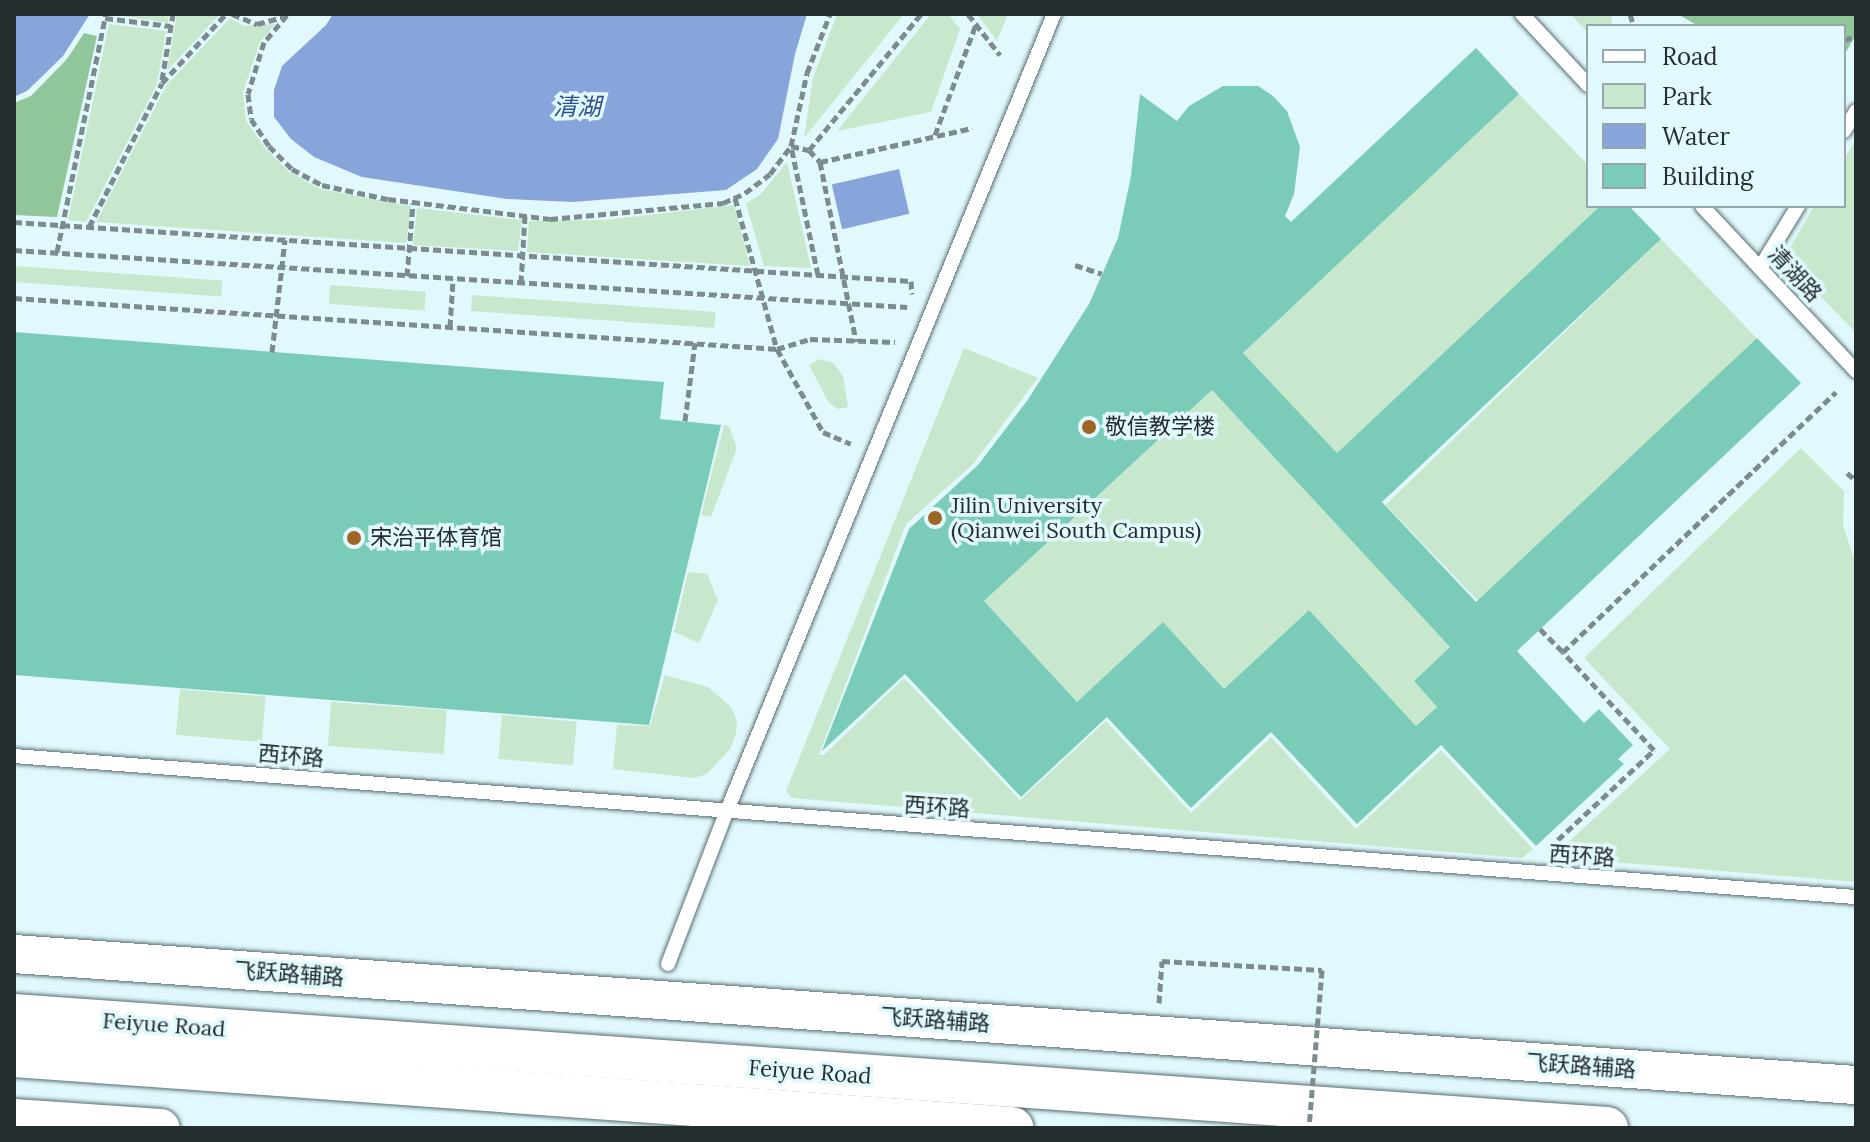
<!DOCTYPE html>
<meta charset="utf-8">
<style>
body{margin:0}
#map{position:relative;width:1870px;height:1142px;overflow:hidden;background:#e1f9fc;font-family:Lora,"Noto Sans SC",serif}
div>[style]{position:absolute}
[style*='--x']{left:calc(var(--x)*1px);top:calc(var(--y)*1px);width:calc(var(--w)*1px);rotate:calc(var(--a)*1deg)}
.green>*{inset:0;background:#c7e8cc;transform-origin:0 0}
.forest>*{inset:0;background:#91c69a}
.water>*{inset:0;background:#87a5da;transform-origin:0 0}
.building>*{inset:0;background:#7bcbb9}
.path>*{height:5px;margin-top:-2.5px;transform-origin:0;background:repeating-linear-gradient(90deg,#7c8c8e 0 8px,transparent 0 12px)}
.roads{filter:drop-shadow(0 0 2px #586c6f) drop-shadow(0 0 2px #586c6f)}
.lane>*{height:14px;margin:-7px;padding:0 7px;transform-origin:7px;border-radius:7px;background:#fff}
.secondary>*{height:38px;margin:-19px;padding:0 19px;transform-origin:19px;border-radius:19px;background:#fff}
.primary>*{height:42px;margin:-21px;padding:0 21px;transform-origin:21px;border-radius:21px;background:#fff}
.path-bridge>*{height:5px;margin-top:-2.5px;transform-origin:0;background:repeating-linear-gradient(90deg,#7c8c8e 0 8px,transparent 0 12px)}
.dots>*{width:22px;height:22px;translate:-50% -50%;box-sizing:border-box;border:4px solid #e1f9fc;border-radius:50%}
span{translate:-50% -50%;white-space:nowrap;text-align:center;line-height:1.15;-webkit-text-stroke:7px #e1f9fc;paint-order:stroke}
.street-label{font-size:22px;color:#242d2e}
.poi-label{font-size:22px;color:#242d2e}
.left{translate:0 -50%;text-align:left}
.water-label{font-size:24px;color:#2e5091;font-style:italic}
.frame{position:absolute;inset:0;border:16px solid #242d2e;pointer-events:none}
.legend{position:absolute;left:1586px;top:24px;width:260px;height:184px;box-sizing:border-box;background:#e1f9fc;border:2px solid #95a7aa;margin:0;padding:10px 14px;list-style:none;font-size:24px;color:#242d2e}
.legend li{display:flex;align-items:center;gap:16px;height:40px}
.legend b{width:40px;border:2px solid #95a7aa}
</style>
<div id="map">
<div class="green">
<i style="clip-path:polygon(110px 14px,169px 14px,168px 23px)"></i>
<i style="clip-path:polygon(177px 14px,220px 14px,167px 71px)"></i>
<i style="clip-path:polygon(837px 14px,904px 14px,804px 138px,813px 78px)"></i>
<i style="clip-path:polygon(931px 14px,948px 14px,960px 29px,931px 112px,837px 131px)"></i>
<i style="clip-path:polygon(977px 14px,1008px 14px,997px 41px)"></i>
<i style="clip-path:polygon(1570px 14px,1611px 14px,1612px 26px,1588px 26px,1588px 33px)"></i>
<i style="clip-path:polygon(230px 18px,244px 26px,275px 24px,260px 42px,243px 92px,246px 121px,265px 148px,288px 171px,320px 189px,411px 206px,406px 243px,96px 222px,166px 86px)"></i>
<i style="clip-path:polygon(109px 24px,166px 31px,157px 84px,86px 222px,68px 220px)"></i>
<i style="clip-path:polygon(1519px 94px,1588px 165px,1588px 206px,1600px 206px,1337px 453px,1243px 353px)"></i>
<i style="clip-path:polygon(1856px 140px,1856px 333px,1793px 268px,1786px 255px,1814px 206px,1844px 206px,1844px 159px)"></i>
<i style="clip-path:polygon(787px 162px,811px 268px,764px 266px,746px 204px,761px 194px)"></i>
<i style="clip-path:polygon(734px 205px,750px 266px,527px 252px,529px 221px,605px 220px)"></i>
<i style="clip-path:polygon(417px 208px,522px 220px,518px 251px,413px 245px)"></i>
<i style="left:1661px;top:239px;width:138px;height:383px;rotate:46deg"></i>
<i style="left:14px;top:266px;width:209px;height:16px;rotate:4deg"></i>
<i style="left:330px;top:285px;width:96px;height:19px;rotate:4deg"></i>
<i style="left:472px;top:295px;width:244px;height:16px;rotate:4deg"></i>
<i style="clip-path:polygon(964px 348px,1038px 378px,973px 464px,906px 524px,819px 755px,824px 755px,904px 678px,1020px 800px,1106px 721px,1191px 813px,1271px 737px,1356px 829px,1441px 750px,1533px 849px,1522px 858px,792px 798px,786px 791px)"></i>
<i style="clip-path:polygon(820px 359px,833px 363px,843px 376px,848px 407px,838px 409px,829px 403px,809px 365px)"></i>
<i style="clip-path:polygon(1212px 390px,1450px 647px,1414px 681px,1437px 707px,1416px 726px,1309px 610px,1224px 689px,1163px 623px,1077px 702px,984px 601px)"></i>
<i style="clip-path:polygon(724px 425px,729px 426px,737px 448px,711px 517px,701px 515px)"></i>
<i style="clip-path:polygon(1801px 448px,1844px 491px,1843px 525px,1856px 565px,1856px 882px,1552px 857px,1670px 749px,1584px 658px)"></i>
<i style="clip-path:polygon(688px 572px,707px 574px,718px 600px,699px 643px,674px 632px)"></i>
<i style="clip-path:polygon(665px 675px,708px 687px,731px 707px,737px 722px,736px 734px,730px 749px,707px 774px,694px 778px,613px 769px,617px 725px,650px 726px)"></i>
<i style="left:180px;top:689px;width:86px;height:46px;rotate:5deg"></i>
<i style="left:331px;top:702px;width:116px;height:44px;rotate:4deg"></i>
<i style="left:502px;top:715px;width:75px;height:44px;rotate:5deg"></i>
</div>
<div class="forest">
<i style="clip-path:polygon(1678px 14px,1856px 14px,1856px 35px,1844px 55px,1844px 26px,1698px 26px)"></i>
<i style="clip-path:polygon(84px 33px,97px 36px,57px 217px,14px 215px,14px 103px,31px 96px,67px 59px)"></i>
</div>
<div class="water">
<i style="clip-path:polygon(14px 14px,90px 14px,63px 56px,27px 91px,14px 97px)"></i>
<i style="clip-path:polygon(333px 14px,807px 14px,795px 54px,778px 139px,757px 169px,726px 190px,573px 202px,507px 199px,362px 177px,314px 157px,291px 139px,274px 117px,274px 90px,282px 66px,326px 25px)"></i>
<i style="left:899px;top:169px;width:46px;height:69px;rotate:77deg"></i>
</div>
<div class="building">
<i style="clip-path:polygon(evenodd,1476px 48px,1519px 94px,1243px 353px,1337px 453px,1600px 206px,1629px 206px,1661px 239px,1382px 502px,1476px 602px,1757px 338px,1801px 383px,1517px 651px,1584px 723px,1599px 709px,1633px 745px,1618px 759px,1624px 764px,1536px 846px,1441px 745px,1357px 824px,1271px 732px,1191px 808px,1107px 717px,1021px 797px,905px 674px,822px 751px,909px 529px,978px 465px,1027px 401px,1089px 304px,1118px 238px,1131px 176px,1140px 94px,1177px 121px,1189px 106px,1223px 86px,1258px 86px,1273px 96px,1287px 111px,1300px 147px,1294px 194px,1285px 216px,1291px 222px,1476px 48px,1212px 390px,1450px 647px,1414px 681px,1437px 707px,1416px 726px,1309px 610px,1224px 689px,1163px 622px,1077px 702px,984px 601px,1212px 390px)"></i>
<i style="clip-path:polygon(14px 332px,664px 382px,660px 419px,721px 425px,649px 725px,14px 675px)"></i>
</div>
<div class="path">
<i style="--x:232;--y:14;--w:27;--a:22"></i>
<i style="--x:257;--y:24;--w:27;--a:-15"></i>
<i style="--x:968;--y:14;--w:52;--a:52"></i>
<i style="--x:1630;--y:14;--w:13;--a:72"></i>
<i style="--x:287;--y:15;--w:35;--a:130"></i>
<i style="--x:264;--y:42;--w:54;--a:107.1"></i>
<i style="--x:248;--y:94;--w:25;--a:83"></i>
<i style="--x:251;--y:119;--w:32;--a:56"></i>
<i style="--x:269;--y:146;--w:33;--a:45"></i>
<i style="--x:292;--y:169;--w:34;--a:28"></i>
<i style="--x:322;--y:185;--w:67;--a:12"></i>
<i style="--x:388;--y:199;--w:163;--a:7"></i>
<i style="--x:550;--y:219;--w:174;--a:-5.3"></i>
<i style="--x:723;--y:203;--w:24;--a:-24"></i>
<i style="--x:745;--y:193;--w:31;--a:-37"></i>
<i style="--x:770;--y:174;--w:35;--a:-53"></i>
<i style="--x:791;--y:146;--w:75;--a:-77.6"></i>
<i style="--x:807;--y:73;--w:63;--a:-68.7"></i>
<i style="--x:105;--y:18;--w:66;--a:6.9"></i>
<i style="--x:1844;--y:40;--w:13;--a:-18"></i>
<i style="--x:162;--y:80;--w:67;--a:-80.5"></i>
<i style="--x:935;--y:135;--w:118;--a:-69.7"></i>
<i style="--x:809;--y:150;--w:176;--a:-50.5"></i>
<i style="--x:820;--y:162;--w:156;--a:-12.6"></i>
<i style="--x:735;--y:198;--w:157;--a:74.5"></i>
<i style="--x:777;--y:349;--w:95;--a:61"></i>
<i style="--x:823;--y:432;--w:30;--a:23"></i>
<i style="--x:14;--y:222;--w:899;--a:3.76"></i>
<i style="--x:911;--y:281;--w:13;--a:86"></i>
<i style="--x:89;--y:227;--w:161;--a:-63.1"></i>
<i style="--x:162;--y:83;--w:94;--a:-47.2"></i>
<i style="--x:14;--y:250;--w:895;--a:3.65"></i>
<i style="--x:57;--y:252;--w:243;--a:-78.4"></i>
<i style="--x:1075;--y:265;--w:28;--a:18"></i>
<i style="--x:818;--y:275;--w:132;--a:-101.8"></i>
<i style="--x:791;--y:146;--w:18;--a:13"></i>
<i style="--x:809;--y:150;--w:16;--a:47"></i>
<i style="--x:820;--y:162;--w:183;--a:78.6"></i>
<i style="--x:407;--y:276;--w:73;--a:-85.3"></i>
<i style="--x:521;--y:283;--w:67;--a:-86.6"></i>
<i style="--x:14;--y:298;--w:765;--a:3.82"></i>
<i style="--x:777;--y:349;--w:34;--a:-17"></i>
<i style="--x:810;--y:339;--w:85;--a:2"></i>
<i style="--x:450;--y:327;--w:48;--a:-86.4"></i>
<i style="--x:272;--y:352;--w:113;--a:-83.4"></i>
<i style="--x:685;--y:421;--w:79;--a:-82.7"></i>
<i style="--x:1847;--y:473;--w:11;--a:38"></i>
<i style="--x:1540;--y:629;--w:33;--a:45"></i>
<i style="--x:1549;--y:848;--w:144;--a:-43"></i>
<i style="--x:1654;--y:750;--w:134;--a:-132.9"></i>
<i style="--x:1563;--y:652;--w:377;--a:-43.6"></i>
</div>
<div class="roads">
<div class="lane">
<i style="--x:1522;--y:14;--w:97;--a:47.1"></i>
<i style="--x:1844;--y:131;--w:23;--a:-59"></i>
<i style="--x:1702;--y:206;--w:226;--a:47"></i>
<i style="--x:1760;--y:268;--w:73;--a:-58.5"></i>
<i style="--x:14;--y:756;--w:1847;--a:4.38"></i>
<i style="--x:668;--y:964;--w:162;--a:-69"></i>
<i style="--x:726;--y:813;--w:864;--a:-67.68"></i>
</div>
<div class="secondary">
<i style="--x:14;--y:954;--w:1847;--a:4.07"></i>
<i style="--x:14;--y:1118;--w:147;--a:3.9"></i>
</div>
<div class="primary">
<i style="--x:14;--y:1015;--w:1597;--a:4.06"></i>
<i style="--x:14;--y:1056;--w:1001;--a:4.13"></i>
</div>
</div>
<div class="path-bridge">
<i style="--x:1159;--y:1003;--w:42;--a:-85.9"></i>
<i style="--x:1162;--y:961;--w:160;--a:3.2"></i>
<i style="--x:1322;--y:970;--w:159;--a:94.7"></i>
</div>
<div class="dots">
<i style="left:1089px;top:427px;background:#9f6524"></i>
<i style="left:935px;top:518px;background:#9f6524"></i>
<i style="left:354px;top:538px;background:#9f6524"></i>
</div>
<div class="street-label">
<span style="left:1795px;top:274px;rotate:47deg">清湖路</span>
<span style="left:291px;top:756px;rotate:5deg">西环路</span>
<span style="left:937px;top:807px;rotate:4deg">西环路</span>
<span style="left:1582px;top:856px;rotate:4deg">西环路</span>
<span style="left:289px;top:974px;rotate:4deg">飞跃路辅路</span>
<span style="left:935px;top:1020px;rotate:4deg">飞跃路辅路</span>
<span style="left:164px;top:1025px;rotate:4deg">Feiyue Road</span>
<span style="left:1581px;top:1066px;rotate:4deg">飞跃路辅路</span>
<span style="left:810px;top:1072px;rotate:4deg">Feiyue Road</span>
</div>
<div class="poi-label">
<span class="left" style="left:1105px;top:427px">敬信教学楼</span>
<span class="left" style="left:951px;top:518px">Jilin University<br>(Qianwei South Campus)</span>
<span class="left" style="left:370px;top:538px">宋治平体育馆</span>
</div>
<div class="water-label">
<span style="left:577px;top:107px">清湖</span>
</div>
<div class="frame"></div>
<ul class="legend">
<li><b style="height:10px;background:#fff"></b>Road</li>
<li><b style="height:22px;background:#c7e8cc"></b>Park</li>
<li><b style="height:22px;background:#87a5da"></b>Water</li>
<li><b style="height:22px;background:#7bcbb9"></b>Building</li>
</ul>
</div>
